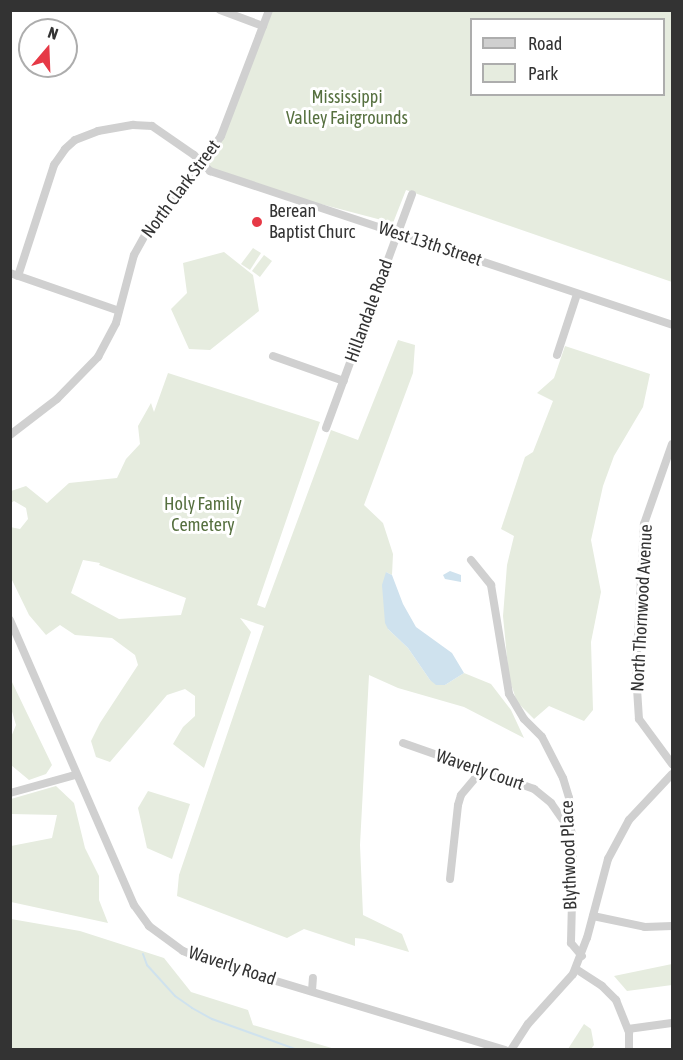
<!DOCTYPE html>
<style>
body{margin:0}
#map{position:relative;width:683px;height:1060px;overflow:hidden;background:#fff;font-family:"Asap Condensed",sans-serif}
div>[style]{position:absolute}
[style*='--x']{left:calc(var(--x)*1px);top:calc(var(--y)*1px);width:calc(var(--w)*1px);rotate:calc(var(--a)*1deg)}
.green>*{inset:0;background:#e6ecdf;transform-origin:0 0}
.water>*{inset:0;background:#cfe2ee}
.stream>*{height:2px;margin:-1px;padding:0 1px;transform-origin:1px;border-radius:1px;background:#cfe2ee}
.minor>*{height:8px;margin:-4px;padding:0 4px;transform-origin:4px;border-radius:4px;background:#d0d0d0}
.dots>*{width:16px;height:16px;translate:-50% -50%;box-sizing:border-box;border:3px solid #fff;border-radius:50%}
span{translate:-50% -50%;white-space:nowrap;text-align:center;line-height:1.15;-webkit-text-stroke:6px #fff;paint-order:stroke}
.park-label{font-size:18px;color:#56703f}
.street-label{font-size:18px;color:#333}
.poi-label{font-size:18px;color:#333}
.left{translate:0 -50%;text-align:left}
.frame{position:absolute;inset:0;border:12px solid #333;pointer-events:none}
.legend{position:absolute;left:470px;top:18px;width:195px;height:78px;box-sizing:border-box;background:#fff;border:2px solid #adadad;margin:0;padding:8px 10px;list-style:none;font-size:18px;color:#333}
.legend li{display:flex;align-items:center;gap:12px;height:30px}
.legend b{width:30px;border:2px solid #adadad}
.north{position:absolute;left:18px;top:18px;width:60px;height:60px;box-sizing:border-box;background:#fff;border:2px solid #adadad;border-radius:50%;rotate:19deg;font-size:16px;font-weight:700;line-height:24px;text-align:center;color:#333}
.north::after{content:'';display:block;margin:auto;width:21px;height:27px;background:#e63946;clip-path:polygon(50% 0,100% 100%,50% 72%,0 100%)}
</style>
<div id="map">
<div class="green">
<i style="clip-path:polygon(evenodd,269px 11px,672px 11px,672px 282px,406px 190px,393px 223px,241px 183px,203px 163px,210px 154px,269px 11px,472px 20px,664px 20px,664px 94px,472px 94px,472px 20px)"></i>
<i style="clip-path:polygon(253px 248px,261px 253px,250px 270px,241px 264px)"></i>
<i style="clip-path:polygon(224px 252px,253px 275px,259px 311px,210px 350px,189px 349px,171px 309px,187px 293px,183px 263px)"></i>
<i style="left:264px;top:255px;width:10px;height:20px;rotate:37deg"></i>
<i style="clip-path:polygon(evenodd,398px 340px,415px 345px,413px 373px,364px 505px,383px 523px,393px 554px,392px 575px,386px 572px,388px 629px,408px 648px,430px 680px,445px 685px,464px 673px,491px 684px,511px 710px,524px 738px,464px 707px,398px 688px,369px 675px,360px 845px,363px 915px,402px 934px,409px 952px,364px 939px,355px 938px,355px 946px,304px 929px,287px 938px,177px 896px,179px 875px,264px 626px,240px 618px,251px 632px,204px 768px,173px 744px,183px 727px,195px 716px,195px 696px,185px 689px,167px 695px,110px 762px,96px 757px,91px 741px,100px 723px,138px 665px,135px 655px,112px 638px,75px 635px,60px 625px,46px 635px,29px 615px,11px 578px,10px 527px,20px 529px,28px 519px,26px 508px,14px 501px,11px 503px,11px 491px,26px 486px,47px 503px,69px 483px,117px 478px,126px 459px,140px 444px,138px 426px,151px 403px,154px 412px,168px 373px,320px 422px,257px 605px,265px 608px,331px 430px,358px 440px,398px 340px,83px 560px,100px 563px,99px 565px,186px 598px,181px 615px,119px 619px,71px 593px,83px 560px)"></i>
<i style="clip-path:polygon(565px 346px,650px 374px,643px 407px,614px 456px,603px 486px,591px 540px,601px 592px,591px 642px,593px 710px,584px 721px,549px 706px,534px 719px,517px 702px,509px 678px,503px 616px,507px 565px,514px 536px,501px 529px,525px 457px,533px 452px,553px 401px,537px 393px,554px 378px)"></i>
<i style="clip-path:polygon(11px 680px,52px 765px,46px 774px,29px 780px,11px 765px,11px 737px,16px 725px,11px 708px)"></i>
<i style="clip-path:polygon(56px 786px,74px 803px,85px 848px,99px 876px,99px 900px,108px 923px,11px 902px,11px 846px,52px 838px,57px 815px,11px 814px,11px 799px)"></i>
<i style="clip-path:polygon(148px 791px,190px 804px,172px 859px,147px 848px,138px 808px)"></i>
<i style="clip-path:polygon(11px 919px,80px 931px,164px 958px,191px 992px,248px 1010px,253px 1025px,335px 1049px,11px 1049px)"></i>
<i style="clip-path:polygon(672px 964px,672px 985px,627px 991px,614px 976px)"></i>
<i style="clip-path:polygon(584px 1024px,591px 1029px,594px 1045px,591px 1049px,568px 1049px)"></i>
</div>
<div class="water">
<i style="clip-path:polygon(450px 571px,461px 575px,461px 582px,445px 579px,443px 575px)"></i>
<i style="clip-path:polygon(386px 572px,392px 575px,403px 604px,416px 627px,452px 653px,464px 673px,445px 685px,436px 685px,430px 680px,408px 648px,388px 629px,385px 623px,382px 585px)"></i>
</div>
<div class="stream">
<i style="--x:143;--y:954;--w:12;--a:70"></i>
<i style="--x:147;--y:965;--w:42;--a:47.9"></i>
<i style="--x:175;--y:996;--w:21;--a:35"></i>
<i style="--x:192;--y:1008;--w:23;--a:29"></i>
<i style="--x:212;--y:1019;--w:91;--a:19.8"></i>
</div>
<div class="minor">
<i style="--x:220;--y:10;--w:46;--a:20.4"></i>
<i style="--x:10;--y:273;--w:115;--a:19.2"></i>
<i style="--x:18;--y:276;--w:117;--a:-72"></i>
<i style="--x:54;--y:165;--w:19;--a:-55"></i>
<i style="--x:65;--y:149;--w:13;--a:-42"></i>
<i style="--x:75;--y:140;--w:25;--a:-21"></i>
<i style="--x:98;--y:131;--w:36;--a:-10"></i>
<i style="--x:133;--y:125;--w:19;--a:3"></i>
<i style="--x:152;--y:126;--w:51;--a:34.6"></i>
<i style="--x:194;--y:155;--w:23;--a:45"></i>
<i style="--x:210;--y:171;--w:487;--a:18.4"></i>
<i style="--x:557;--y:355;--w:64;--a:-71.8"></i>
<i style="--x:273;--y:356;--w:75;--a:19.4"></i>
<i style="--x:326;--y:428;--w:249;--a:-69.8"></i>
<i style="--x:10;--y:435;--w:59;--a:-37.5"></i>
<i style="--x:57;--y:399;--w:59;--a:-45.7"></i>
<i style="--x:98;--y:357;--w:38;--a:-62"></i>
<i style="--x:116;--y:323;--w:70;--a:-75.2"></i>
<i style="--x:134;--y:255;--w:33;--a:-61"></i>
<i style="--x:150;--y:226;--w:70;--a:-49.7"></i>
<i style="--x:195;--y:173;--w:45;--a:-54.9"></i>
<i style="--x:221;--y:136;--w:135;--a:-69.1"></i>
<i style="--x:672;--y:444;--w:85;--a:109.3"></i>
<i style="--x:644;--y:524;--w:149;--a:93.1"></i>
<i style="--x:636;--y:673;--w:46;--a:86.3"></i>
<i style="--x:639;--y:719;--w:56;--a:53.7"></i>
<i style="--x:471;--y:560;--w:32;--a:51"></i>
<i style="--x:491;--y:585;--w:110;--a:80.6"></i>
<i style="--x:509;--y:694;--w:29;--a:59"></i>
<i style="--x:524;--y:719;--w:25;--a:45"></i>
<i style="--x:542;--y:737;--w:46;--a:62.9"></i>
<i style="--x:563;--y:778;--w:21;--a:73"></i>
<i style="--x:569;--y:798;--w:62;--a:86.3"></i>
<i style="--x:573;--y:860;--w:83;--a:91.4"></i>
<i style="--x:571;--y:943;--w:17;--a:50"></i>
<i style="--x:10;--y:620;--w:311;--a:66.5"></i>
<i style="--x:134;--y:905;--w:26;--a:54"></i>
<i style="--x:149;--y:926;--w:42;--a:36.3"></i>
<i style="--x:183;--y:951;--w:18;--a:22"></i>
<i style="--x:200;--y:958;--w:319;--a:16.8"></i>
<i style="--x:403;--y:743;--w:139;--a:19.3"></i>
<i style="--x:534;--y:789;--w:22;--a:39"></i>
<i style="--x:551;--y:803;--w:37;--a:55"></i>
<i style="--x:10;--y:793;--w:67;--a:-15.5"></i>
<i style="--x:450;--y:879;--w:74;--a:-83.8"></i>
<i style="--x:458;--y:805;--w:10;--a:-73"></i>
<i style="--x:461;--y:795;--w:31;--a:-50"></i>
<i style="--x:593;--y:916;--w:53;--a:11.9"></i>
<i style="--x:645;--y:927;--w:27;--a:-2"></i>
<i style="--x:576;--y:969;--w:31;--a:33"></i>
<i style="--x:602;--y:986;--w:20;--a:45"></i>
<i style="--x:616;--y:1000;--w:35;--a:68"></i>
<i style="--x:629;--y:1033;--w:17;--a:90"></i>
<i style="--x:312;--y:991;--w:13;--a:-86"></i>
<i style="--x:628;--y:1029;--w:44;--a:-7.8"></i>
<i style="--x:511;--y:1050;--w:31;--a:-57"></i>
<i style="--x:528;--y:1024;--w:67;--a:-48"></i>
<i style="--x:573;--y:974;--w:39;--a:-69"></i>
<i style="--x:587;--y:938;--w:82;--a:-75.1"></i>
<i style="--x:608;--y:859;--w:44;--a:-61.7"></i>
<i style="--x:629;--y:820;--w:63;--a:-46.9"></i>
</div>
<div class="dots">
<i style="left:257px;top:222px;background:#e63946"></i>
</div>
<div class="park-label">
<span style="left:347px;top:108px">Mississippi<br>Valley Fairgrounds</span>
<span style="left:203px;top:515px">Holy Family<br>Cemetery</span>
</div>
<div class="street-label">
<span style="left:181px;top:189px;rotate:-53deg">North Clark Street</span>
<span style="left:430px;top:244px;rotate:18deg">West 13th Street</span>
<span style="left:369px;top:311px;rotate:-70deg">Hillandale Road</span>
<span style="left:642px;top:608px;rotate:-87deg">North Thornwood Avenue</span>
<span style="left:480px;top:770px;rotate:19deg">Waverly Court</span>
<span style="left:569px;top:855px;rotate:-92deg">Blythwood Place</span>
<span style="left:232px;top:966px;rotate:18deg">Waverly Road</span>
</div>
<div class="poi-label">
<span class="left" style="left:269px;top:222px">Berean<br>Baptist Churc</span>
</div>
<div class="frame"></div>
<ul class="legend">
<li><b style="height:8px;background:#d0d0d0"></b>Road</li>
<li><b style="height:16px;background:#e6ecdf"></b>Park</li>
</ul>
<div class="north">N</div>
</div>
